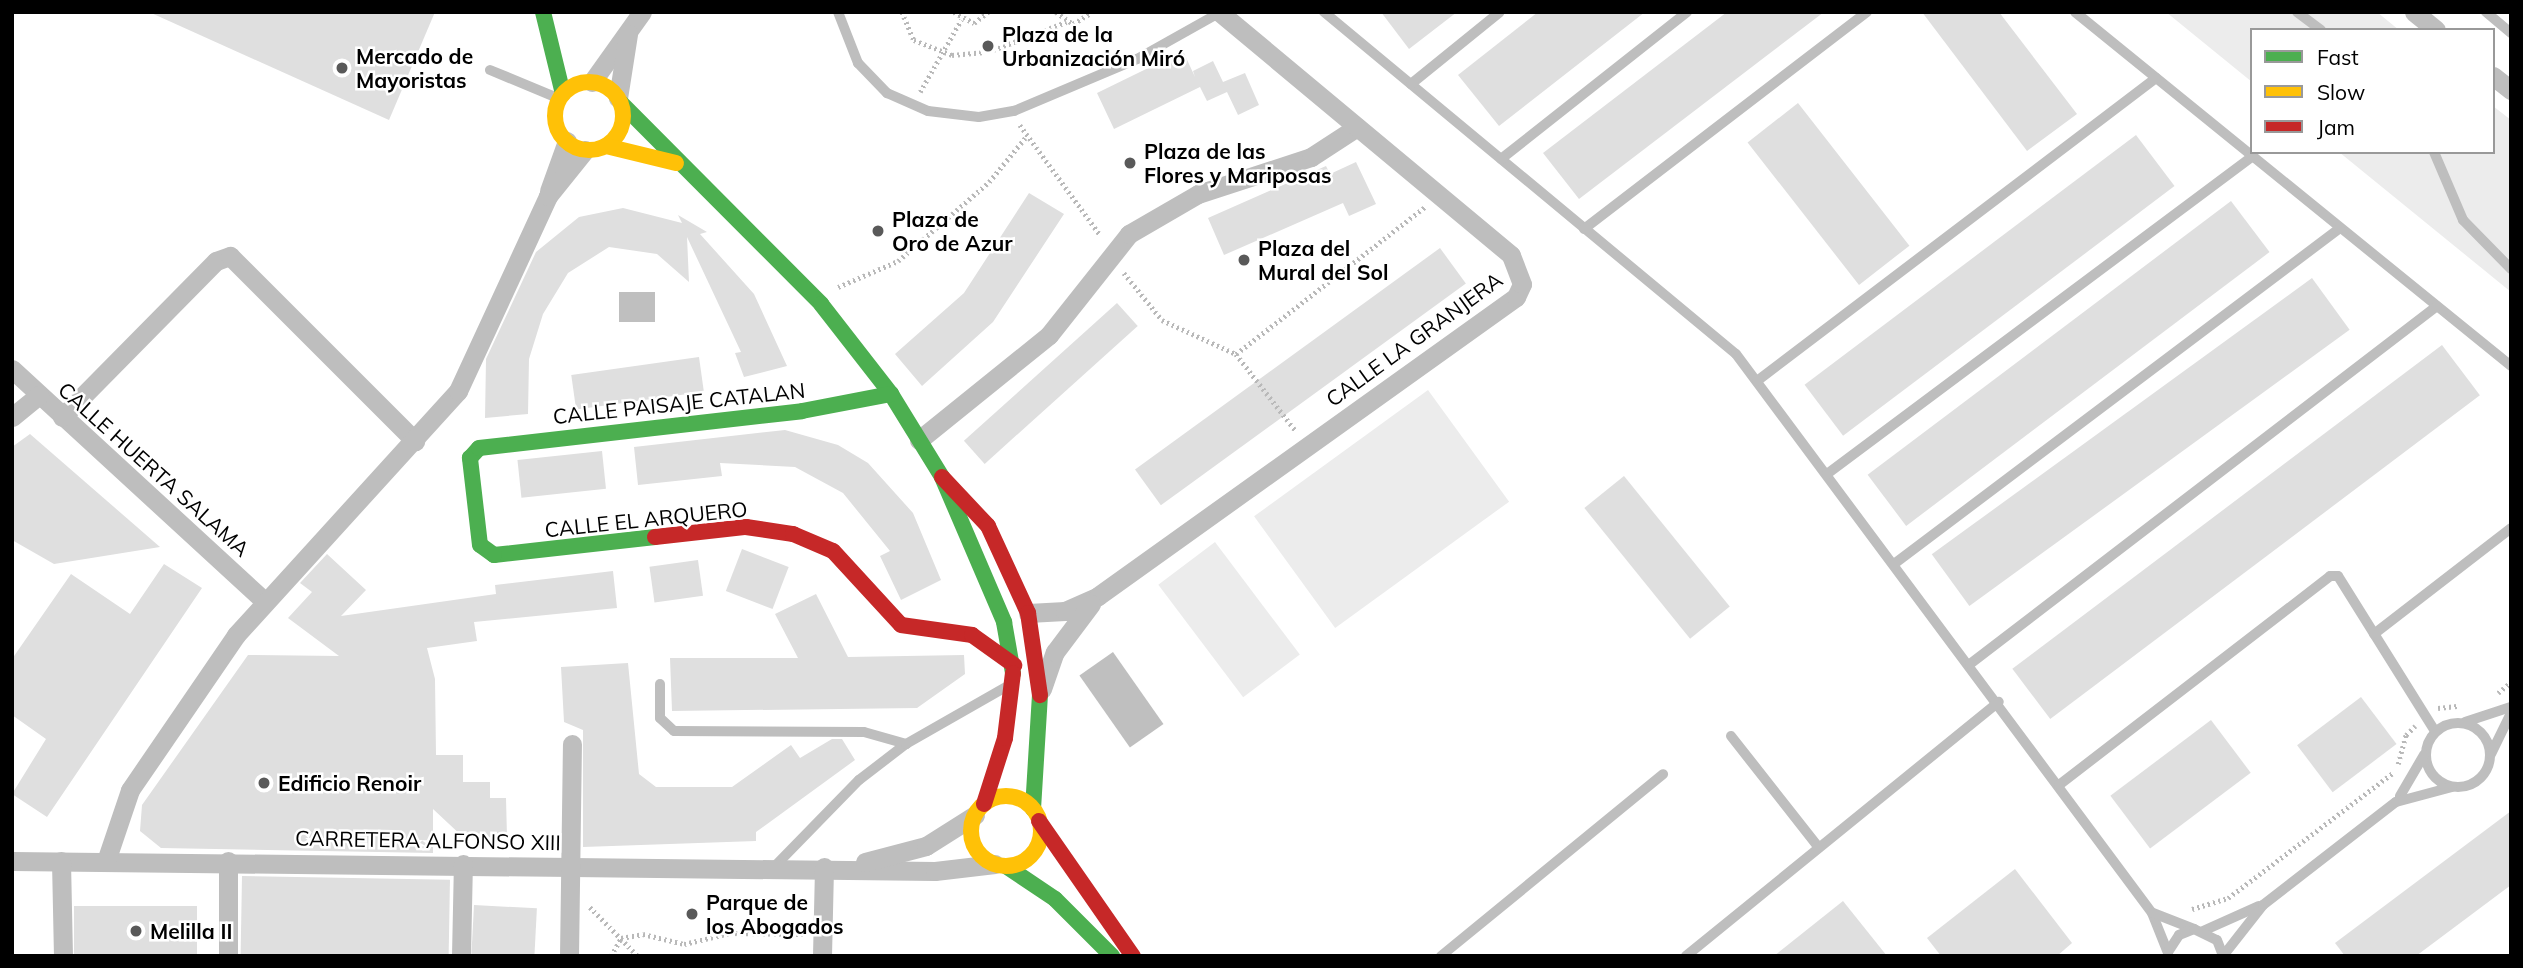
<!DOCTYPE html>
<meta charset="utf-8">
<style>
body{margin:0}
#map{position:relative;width:2523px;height:968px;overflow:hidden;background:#fff;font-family:Mulish,sans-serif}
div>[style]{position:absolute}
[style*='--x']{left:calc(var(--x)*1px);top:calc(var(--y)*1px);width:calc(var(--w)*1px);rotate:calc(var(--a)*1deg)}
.green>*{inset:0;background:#ececec;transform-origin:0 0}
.water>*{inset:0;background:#bfbfbf;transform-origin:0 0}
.building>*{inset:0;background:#dfdfdf;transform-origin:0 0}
.path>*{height:4.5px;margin-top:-2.25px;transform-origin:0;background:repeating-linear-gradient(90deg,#b9b9b9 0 2px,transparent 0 5.5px)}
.lane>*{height:10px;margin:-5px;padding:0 5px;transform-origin:5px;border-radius:5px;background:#bebebe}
.lane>.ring{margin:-5px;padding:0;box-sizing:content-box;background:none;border:10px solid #bebebe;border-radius:50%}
.street>*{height:19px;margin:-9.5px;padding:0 9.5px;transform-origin:9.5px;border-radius:9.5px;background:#bebebe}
.fast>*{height:16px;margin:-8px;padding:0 8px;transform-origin:8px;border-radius:8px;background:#4caf50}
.slow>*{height:16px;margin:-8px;padding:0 8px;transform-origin:8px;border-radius:8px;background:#ffc107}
.slow>.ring{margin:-8px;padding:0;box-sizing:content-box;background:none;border:16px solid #ffc107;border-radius:50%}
.jam>*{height:16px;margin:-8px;padding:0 8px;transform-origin:8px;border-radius:8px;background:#c62828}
.dots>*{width:19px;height:19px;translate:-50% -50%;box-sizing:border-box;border:4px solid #fff;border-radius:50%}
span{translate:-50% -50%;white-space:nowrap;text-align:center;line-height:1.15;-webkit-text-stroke:5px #fff;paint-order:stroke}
.poi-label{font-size:21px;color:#000;font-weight:700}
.left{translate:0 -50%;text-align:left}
.street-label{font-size:21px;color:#000}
.frame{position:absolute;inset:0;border:14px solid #000;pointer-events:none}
.legend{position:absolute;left:2250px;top:28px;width:245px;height:126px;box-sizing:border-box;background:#fff;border:2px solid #999;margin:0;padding:9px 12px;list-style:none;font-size:21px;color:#000}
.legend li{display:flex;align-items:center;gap:14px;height:35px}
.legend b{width:35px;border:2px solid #999}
</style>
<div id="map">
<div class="green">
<i style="clip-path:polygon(2166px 12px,2377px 12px,2399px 30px,2252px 30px,2252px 82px)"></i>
<i style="clip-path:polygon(2493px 106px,2511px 120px,2511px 292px,2339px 152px,2493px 152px)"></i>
<i style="left:1428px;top:390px;width:138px;height:215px;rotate:54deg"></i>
<i style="left:1215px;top:542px;width:141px;height:71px;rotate:53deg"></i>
</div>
<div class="water">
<i style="left:619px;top:292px;width:36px;height:30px"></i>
<i style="left:1113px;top:652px;width:88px;height:41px;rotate:55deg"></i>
</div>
<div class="building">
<i style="clip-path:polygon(149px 12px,435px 12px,389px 120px)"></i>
<i style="clip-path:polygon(1381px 12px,1457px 12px,1409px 49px)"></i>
<i style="clip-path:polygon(1538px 12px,1645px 12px,1499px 126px,1458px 75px)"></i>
<i style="clip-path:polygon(1727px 12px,1824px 12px,1579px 199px,1543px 153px)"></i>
<i style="clip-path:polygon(1922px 12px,1999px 12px,2077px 114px,2027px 151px)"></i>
<i style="clip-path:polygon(1183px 51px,1195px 77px,1193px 71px,1213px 61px,1223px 82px,1245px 73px,1259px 105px,1238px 115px,1227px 92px,1207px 101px,1200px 87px,1114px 129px,1097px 93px)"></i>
<i style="left:1798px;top:103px;width:181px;height:64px;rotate:52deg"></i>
<i style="left:2136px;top:135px;width:64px;height:415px;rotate:53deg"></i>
<i style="clip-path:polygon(1356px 162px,1376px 204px,1349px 216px,1343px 203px,1224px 255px,1208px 218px,1326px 166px,1330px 174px)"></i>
<i style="clip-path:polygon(1029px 193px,1064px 214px,993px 322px,922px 386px,895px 354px,964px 293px)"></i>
<i style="left:2231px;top:201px;width:64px;height:455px;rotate:53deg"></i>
<i style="clip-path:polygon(623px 208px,682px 223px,678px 215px,707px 232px,700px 234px,754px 294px,787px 366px,744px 377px,735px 353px,741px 352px,687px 237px,689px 282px,657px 254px,609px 247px,568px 273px,543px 314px,529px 359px,528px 414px,485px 418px,486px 359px,536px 252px,579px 217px)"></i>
<i style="left:1440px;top:248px;width:44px;height:377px;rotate:54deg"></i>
<i style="left:2312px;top:278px;width:64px;height:470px;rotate:54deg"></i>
<i style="left:1117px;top:303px;width:31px;height:206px;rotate:48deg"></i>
<i style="left:2442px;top:345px;width:63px;height:538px;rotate:53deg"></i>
<i style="left:699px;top:357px;width:35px;height:129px;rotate:82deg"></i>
<i style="clip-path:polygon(785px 430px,838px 445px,868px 463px,913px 513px,941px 580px,901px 600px,880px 556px,890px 551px,843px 493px,795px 467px,720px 463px,722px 476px,638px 485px,634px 447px)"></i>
<i style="clip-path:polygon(30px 434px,160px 547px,54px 564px,12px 540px,12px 447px)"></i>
<i style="left:602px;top:451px;width:38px;height:85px;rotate:84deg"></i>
<i style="left:1624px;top:476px;width:168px;height:51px;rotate:51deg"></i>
<i style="left:742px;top:549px;width:50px;height:45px;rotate:21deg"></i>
<i style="clip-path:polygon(327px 554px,366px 590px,341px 616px,496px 594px,495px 585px,613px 571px,617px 608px,474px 622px,477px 641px,427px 648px,435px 679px,436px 755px,463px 755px,463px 782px,490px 782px,490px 798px,506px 798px,507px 837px,464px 838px,433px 809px,433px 853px,161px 848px,140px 831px,142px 805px,248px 655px,339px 656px,288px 618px,312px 592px,300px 583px)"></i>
<i style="left:698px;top:560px;width:36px;height:49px;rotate:82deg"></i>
<i style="clip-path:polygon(164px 564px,202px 588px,47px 817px,12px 794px,46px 739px,12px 715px,12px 659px,71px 574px,130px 614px)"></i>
<i style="clip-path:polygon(816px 594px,848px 657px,964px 655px,965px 674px,917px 708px,672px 711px,670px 658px,798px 658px,775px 614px)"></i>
<i style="clip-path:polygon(628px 663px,639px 774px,656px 787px,732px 787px,791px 745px,800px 758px,832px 739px,842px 739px,855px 760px,756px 832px,756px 841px,583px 847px,583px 730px,564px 722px,561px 667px)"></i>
<i style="left:2361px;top:697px;width:59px;height:80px;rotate:53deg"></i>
<i style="left:2211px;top:720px;width:66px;height:126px;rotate:53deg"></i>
<i style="clip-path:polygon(2511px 811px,2511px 885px,2416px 956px,2345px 956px,2335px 943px)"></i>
<i style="clip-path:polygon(2015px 869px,2072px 943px,2057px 956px,1941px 956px,1927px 938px)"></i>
<i style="left:242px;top:876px;width:208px;height:80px;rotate:1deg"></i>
<i style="clip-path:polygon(1843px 901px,1887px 956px,1774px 956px)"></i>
<i style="left:474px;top:905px;width:63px;height:51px;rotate:3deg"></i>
<i style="left:74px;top:906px;width:123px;height:50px"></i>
</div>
<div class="path">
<i style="--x:902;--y:12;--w:30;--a:67"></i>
<i style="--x:914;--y:40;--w:41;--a:21.5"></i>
<i style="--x:952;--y:55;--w:36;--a:-5"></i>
<i style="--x:988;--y:52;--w:84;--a:-21"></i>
<i style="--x:954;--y:12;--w:23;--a:29"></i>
<i style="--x:974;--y:23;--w:18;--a:-38"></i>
<i style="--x:1056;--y:12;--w:21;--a:35"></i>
<i style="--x:1073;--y:24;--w:22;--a:-32"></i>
<i style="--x:920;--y:92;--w:83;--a:-60.3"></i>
<i style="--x:1020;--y:125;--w:137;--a:53.9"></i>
<i style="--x:1124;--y:273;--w:60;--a:51"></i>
<i style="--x:1162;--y:320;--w:81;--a:24.7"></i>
<i style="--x:1236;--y:354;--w:98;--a:52.1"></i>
<i style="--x:838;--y:287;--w:65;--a:-23.4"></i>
<i style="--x:898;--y:261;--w:121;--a:-41"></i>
<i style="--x:989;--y:182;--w:57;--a:-50.7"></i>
<i style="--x:1236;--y:354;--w:239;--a:-37.9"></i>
<i style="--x:2498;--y:693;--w:17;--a:-40"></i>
<i style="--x:2438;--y:708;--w:19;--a:-6"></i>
<i style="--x:2398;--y:764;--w:30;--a:-75"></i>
<i style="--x:2406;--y:735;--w:13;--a:-45"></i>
<i style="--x:590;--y:907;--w:69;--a:45.6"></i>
<i style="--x:2192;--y:909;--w:38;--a:-17"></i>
<i style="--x:2228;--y:898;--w:208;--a:-37.2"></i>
<i style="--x:611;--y:956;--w:21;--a:-61"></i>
<i style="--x:621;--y:938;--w:22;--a:-10"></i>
<i style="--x:643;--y:934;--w:42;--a:13.7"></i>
<i style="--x:684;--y:944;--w:47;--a:-13.4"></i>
<i style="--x:730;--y:933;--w:74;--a:0.8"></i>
</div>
<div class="lane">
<i style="--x:838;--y:12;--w:55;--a:68.6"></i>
<i style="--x:858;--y:63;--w:42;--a:46"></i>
<i style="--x:887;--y:93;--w:45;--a:23.7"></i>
<i style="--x:928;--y:111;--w:51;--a:6.7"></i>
<i style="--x:979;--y:117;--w:36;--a:-10"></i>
<i style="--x:1014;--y:111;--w:134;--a:-22.9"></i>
<i style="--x:1137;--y:59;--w:94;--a:-29.3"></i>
<i style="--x:1324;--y:12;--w:535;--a:39.7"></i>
<i style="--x:1736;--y:354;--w:697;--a:53.34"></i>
<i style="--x:2152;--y:913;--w:43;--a:68.2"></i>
<i style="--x:2075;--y:12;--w:562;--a:39.07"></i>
<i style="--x:2297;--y:12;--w:30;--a:37"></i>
<i style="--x:2486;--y:12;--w:33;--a:40"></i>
<i style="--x:490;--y:70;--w:76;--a:22.5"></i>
<i style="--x:1411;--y:84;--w:114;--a:-39"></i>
<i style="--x:2434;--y:152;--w:74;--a:66.9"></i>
<i style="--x:2463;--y:220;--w:69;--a:45.6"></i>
<i style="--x:1501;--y:159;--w:237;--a:-38.3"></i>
<i style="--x:1584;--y:229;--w:357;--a:-37.5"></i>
<i style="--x:1757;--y:381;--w:501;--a:-37.21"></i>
<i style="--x:1827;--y:474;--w:532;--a:-36.74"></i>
<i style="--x:1894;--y:564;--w:558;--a:-36.99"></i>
<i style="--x:2374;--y:634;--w:173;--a:-37.7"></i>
<i style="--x:1970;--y:664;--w:588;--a:-37.47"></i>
<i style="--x:660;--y:684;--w:34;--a:90"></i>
<i style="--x:660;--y:718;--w:19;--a:43"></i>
<i style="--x:674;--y:731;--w:190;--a:0.3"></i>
<i style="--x:864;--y:732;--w:44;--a:15.9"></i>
<i style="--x:2465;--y:722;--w:48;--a:-18.1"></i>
<i class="ring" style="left:2426px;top:723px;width:54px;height:54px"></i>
<i style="--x:1731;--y:736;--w:142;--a:51.8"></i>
<i style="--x:2491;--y:754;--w:46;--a:-64"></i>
<i style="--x:2059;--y:785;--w:342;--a:-37.6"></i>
<i style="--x:2330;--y:576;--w:8;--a:0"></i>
<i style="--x:2338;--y:576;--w:183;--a:58"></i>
<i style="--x:2400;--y:796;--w:48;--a:-59.7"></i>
<i style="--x:776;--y:865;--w:119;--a:-45.7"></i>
<i style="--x:859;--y:780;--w:59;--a:-37.5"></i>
<i style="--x:906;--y:744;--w:115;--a:-29.7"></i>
<i style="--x:2153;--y:913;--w:44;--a:21.3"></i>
<i style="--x:2203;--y:931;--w:61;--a:-24.1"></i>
<i style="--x:2168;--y:952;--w:20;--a:-57"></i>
<i style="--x:2179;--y:935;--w:16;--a:-22"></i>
<i style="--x:2194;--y:929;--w:25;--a:26"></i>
<i style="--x:2217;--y:940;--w:17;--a:69"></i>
<i style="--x:1441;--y:956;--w:287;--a:-39.3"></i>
<i style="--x:1686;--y:956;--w:403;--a:-39.1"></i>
<i style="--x:2223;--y:956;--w:65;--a:-51.9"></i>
<i style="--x:2263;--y:905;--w:168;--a:-37.8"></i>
<i style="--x:2396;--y:802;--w:58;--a:-15"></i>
</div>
<div class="street">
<i style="--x:2414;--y:12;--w:28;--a:39"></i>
<i style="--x:2493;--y:76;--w:23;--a:38"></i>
<i style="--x:592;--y:82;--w:86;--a:-54.5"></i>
<i style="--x:618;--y:98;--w:65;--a:-81.1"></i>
<i style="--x:549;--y:191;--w:53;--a:-70.2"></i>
<i style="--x:12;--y:369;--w:344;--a:42.6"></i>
<i style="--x:12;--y:417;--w:35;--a:-39"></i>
<i style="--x:62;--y:417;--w:219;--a:-45.4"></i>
<i style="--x:216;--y:261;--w:15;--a:-20"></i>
<i style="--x:230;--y:256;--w:262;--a:45"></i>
<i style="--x:919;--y:440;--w:167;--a:-38.9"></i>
<i style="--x:1049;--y:335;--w:129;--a:-51.6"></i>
<i style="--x:1129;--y:234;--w:80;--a:-30.1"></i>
<i style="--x:1198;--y:194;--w:119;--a:-18.1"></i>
<i style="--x:1311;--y:157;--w:55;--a:-33.1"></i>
<i style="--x:1028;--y:613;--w:37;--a:-3"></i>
<i style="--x:1065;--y:611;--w:36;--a:-24"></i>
<i style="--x:1098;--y:596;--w:514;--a:-35.58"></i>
<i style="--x:1516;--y:297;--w:14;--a:-65"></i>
<i style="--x:1522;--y:284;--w:31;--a:-111"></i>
<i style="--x:1511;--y:255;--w:380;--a:-140.2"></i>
<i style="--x:1042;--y:689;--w:39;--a:-71"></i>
<i style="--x:1055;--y:652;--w:60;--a:-53.1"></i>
<i style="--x:12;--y:861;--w:923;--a:0.62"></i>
<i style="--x:935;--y:871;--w:60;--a:-6.7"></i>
<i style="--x:61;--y:861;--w:95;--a:88.8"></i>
<i style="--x:106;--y:861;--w:75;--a:-71.3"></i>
<i style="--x:130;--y:790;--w:188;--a:-55.6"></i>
<i style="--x:236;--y:635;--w:330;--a:-47.7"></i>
<i style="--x:458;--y:391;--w:215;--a:-65.2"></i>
<i style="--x:548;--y:196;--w:59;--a:-51.2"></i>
<i style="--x:228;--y:861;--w:95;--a:90"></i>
<i style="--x:865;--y:862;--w:63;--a:-14.7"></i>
<i style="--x:926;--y:846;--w:58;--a:-32.3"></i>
<i style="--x:461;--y:956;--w:92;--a:-88.8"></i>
<i style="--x:569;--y:956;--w:212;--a:-89.2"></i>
<i style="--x:822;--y:956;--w:89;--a:-88.7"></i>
</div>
<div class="fast">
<i style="--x:543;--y:12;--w:84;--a:76.3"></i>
<i style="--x:621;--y:103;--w:284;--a:45.1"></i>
<i style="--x:821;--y:304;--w:114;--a:52.1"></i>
<i style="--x:891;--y:394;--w:97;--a:58.4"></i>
<i style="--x:942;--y:477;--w:158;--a:66.8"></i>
<i style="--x:1004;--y:622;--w:52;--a:80"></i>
<i style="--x:655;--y:537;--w:162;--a:173.6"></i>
<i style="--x:494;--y:555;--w:17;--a:-144"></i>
<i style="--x:480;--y:545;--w:88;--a:-96.6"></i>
<i style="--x:470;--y:458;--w:13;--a:-48"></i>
<i style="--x:479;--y:448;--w:325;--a:-6.5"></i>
<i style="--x:802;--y:411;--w:91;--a:-10.8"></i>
<i style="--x:1033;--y:809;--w:114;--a:-86.5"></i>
<i style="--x:1006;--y:866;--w:59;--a:34"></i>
<i style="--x:1055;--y:899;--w:81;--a:45"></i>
</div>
<div class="slow">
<i class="ring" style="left:555px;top:82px;width:52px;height:52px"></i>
<i style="--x:606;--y:146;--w:72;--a:13.7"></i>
<i class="ring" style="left:971px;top:796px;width:54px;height:54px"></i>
</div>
<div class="jam">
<i style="--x:942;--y:477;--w:67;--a:46.8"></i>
<i style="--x:988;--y:526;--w:96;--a:65.3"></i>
<i style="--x:1028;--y:613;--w:83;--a:81.7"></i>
<i style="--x:655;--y:537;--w:92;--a:-6.3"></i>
<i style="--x:746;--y:527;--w:48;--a:8.5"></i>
<i style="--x:793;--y:534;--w:43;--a:23"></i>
<i style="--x:833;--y:551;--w:100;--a:47.4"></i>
<i style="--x:901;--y:625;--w:72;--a:8"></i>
<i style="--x:972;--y:635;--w:52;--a:35.5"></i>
<i style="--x:984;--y:804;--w:69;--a:-72.3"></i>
<i style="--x:1005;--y:738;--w:65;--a:-83"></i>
<i style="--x:1039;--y:821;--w:165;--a:55.2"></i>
</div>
<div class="dots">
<i style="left:988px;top:46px;background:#595959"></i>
<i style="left:342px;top:68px;background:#595959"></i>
<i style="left:1130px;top:163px;background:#595959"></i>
<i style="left:878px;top:231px;background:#595959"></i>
<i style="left:1244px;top:260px;background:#595959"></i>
<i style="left:264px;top:783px;background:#595959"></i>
<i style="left:692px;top:914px;background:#595959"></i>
<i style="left:136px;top:931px;background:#595959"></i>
</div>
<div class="poi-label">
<span class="left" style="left:1002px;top:46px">Plaza de la<br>Urbanización Miró</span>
<span class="left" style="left:356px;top:68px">Mercado de<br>Mayoristas</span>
<span class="left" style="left:1144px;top:163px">Plaza de las<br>Flores y Mariposas</span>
<span class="left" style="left:892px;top:231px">Plaza de<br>Oro de Azur</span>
<span class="left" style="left:1258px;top:260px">Plaza del<br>Mural del Sol</span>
<span class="left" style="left:278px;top:783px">Edificio Renoir</span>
<span class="left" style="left:706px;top:914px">Parque de<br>los Abogados</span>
<span class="left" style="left:150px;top:931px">Melilla II</span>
</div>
<div class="street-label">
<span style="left:1414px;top:339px;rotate:-36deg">CALLE LA GRANJERA</span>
<span style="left:679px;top:403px;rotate:-6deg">CALLE PAISAJE CATALAN</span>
<span style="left:154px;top:469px;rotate:42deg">CALLE HUERTA SALAMA</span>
<span style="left:646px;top:519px;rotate:-6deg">CALLE EL ARQUERO</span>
<span style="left:428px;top:840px;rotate:1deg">CARRETERA ALFONSO XIII</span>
</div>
<div class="frame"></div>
<ul class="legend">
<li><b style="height:9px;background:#4caf50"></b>Fast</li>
<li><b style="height:9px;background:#ffc107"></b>Slow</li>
<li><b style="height:9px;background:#c62828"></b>Jam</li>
</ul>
</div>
